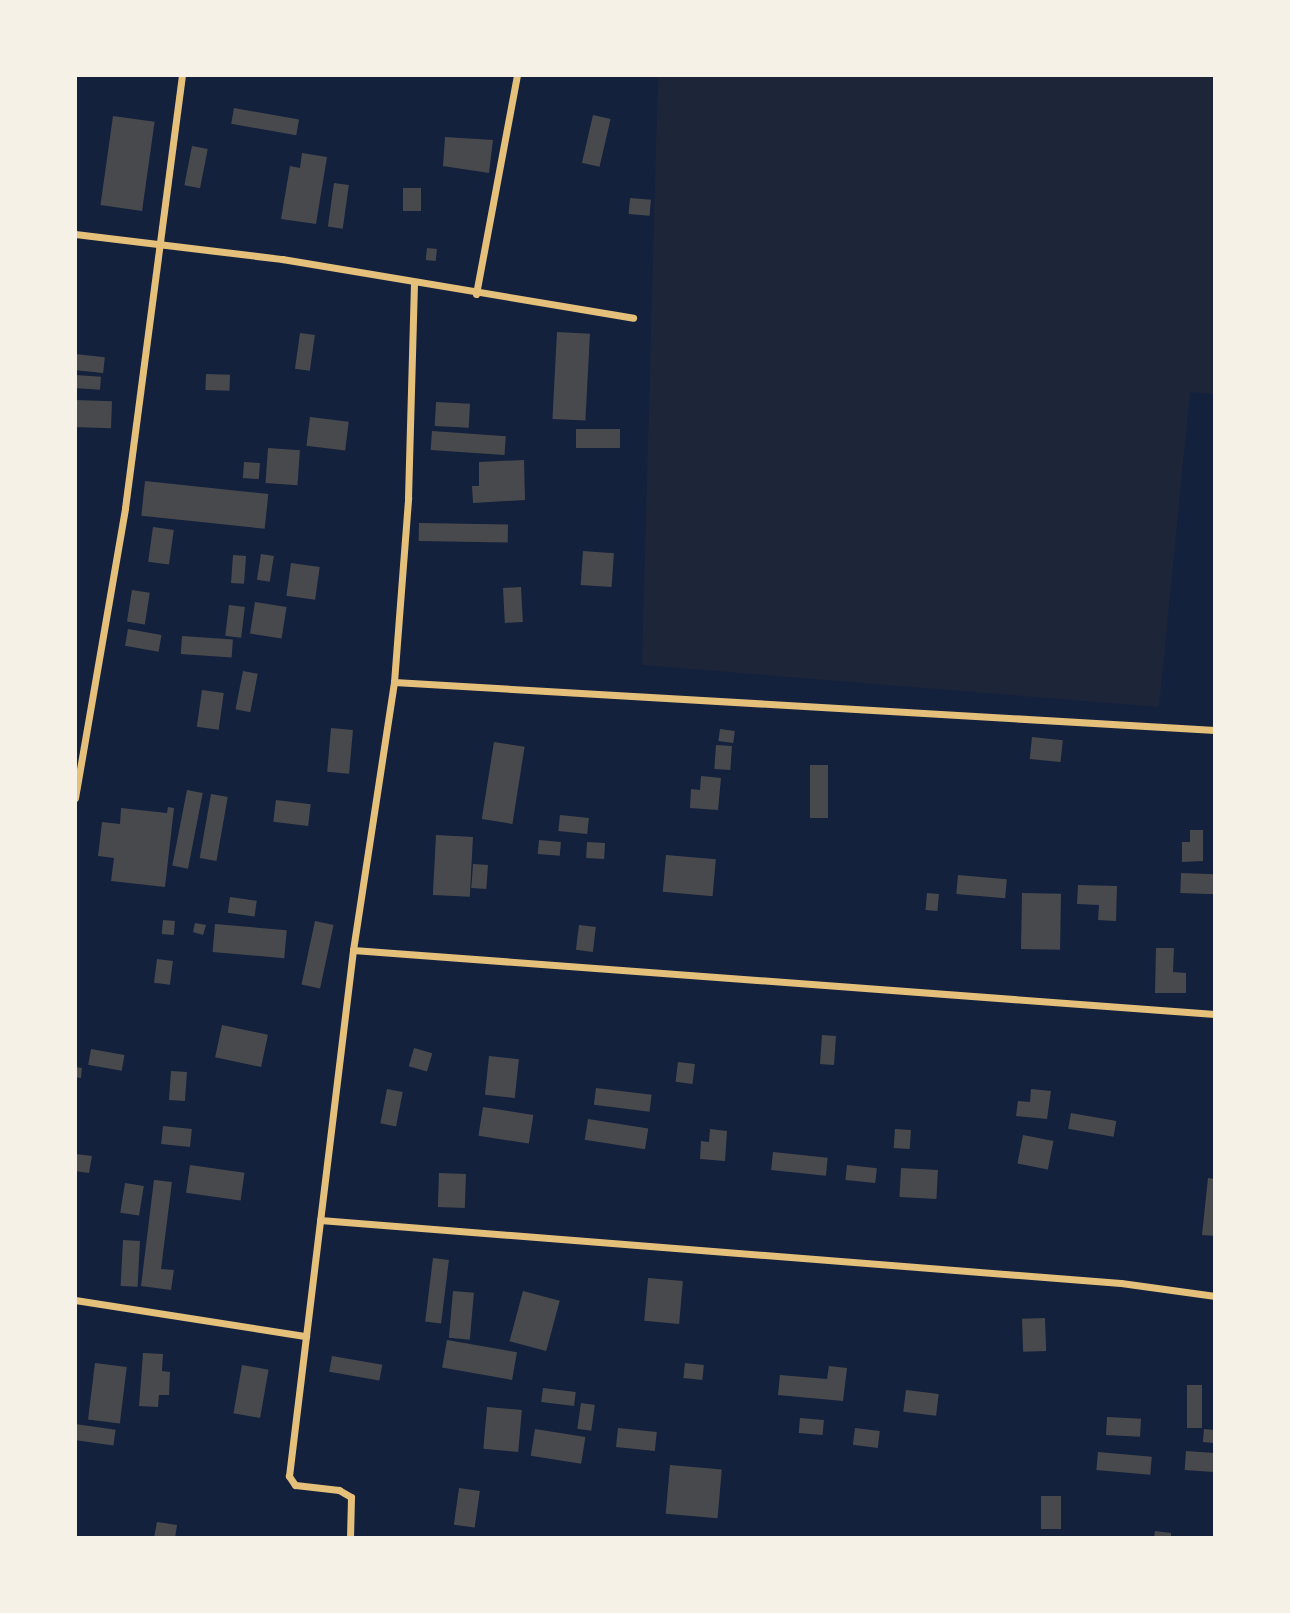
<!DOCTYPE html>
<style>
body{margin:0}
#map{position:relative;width:1290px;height:1613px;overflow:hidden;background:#14213d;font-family:Cabin,sans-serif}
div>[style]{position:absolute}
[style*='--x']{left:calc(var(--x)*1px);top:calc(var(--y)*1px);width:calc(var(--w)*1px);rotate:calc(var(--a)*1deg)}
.green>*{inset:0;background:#1d2539}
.building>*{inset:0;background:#48494c;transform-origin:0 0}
.minor>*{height:7px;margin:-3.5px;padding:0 3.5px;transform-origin:3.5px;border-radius:3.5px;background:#e5c07b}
span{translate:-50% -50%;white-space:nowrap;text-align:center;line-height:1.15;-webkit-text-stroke:5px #f6f1e7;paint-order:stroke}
.frame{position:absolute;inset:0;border:77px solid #f6f1e7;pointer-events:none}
</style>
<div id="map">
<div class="green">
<i style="clip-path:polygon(658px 75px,1215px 75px,1215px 394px,1190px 392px,1159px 707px,642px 665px)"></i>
</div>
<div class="building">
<i style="left:234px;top:108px;width:66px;height:16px;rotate:10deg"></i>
<i style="left:593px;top:115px;width:18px;height:49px;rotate:13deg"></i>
<i style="left:113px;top:116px;width:42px;height:90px;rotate:8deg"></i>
<i style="clip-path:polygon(445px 137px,493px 140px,489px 173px,443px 166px)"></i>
<i style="left:192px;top:146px;width:16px;height:40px;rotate:11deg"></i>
<i style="clip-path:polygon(302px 153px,327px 157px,316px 224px,281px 219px,290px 166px,300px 168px)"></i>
<i style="left:334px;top:183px;width:15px;height:44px;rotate:8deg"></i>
<i style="left:403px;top:188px;width:18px;height:23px"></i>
<i style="left:630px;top:198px;width:21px;height:16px;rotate:5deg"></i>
<i style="left:427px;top:248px;width:10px;height:12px;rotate:6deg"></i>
<i style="left:557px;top:332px;width:33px;height:87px;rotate:3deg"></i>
<i style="left:300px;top:333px;width:15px;height:36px;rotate:8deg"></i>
<i style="left:75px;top:354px;width:30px;height:16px;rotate:6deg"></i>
<i style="left:206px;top:374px;width:24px;height:16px;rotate:2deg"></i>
<i style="left:75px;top:375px;width:26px;height:13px;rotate:4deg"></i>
<i style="left:75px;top:400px;width:37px;height:27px;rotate:2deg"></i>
<i style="left:436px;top:402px;width:34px;height:24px;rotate:3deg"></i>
<i style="left:310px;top:417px;width:39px;height:29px;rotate:7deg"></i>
<i style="left:576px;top:429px;width:44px;height:19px"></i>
<i style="left:432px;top:431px;width:74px;height:19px;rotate:4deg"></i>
<i style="left:268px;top:448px;width:32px;height:35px;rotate:4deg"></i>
<i style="clip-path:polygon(524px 460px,525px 500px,473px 503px,472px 486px,479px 486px,479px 462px)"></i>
<i style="left:244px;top:462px;width:16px;height:16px;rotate:4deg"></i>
<i style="left:145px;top:481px;width:124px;height:35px;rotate:6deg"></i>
<i style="left:419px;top:523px;width:89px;height:18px;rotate:1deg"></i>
<i style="left:153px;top:527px;width:21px;height:35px;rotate:8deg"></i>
<i style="left:583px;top:551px;width:31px;height:34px;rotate:4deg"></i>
<i style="left:261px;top:554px;width:13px;height:26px;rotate:9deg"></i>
<i style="left:233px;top:555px;width:13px;height:28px;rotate:4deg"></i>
<i style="left:291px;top:563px;width:29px;height:33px;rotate:8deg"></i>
<i style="left:521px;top:587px;width:35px;height:18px;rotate:87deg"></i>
<i style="left:132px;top:590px;width:18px;height:32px;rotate:9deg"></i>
<i style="left:255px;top:602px;width:32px;height:32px;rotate:9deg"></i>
<i style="left:229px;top:605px;width:16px;height:31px;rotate:7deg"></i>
<i style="left:128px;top:629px;width:34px;height:17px;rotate:10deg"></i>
<i style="left:182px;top:636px;width:51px;height:18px;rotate:4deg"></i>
<i style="left:243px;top:671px;width:15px;height:39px;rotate:11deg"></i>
<i style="left:202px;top:690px;width:22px;height:37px;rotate:8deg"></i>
<i style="left:331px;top:728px;width:22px;height:44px;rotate:5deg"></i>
<i style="left:720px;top:729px;width:15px;height:12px;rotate:8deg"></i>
<i style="left:1032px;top:737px;width:31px;height:22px;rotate:6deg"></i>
<i style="left:494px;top:742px;width:31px;height:78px;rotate:9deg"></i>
<i style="left:716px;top:745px;width:16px;height:24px;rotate:4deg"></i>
<i style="left:810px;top:765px;width:18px;height:53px"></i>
<i style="clip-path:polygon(701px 776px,721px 778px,718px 810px,690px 808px,691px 789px,700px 790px)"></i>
<i style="left:187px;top:790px;width:16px;height:77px;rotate:11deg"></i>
<i style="left:211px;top:794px;width:17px;height:65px;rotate:10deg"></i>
<i style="left:276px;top:800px;width:35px;height:22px;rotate:7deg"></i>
<i style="clip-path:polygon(168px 807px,174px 808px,165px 887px,111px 881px,114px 858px,98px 856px,102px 822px,120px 824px,121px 808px,167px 813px)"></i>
<i style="left:560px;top:815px;width:29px;height:16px;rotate:6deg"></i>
<i style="clip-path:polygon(1190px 830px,1203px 830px,1203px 861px,1182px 862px,1182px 842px,1190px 842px)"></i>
<i style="left:436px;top:835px;width:37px;height:60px;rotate:3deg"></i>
<i style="left:539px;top:840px;width:22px;height:14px;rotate:5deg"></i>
<i style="left:587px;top:842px;width:18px;height:16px;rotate:3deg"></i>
<i style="left:666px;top:855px;width:50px;height:37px;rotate:5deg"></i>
<i style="left:473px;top:864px;width:15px;height:24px;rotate:4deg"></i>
<i style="left:1181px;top:873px;width:34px;height:20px;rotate:2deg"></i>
<i style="left:958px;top:875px;width:49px;height:19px;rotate:5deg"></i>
<i style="clip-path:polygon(1078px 885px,1117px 886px,1116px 921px,1098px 920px,1099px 905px,1077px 904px)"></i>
<i style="left:927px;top:893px;width:12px;height:17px;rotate:5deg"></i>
<i style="left:1022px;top:893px;width:39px;height:56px;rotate:1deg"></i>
<i style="left:230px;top:897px;width:27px;height:16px;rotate:8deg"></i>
<i style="left:163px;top:920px;width:12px;height:14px;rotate:5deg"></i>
<i style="left:315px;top:921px;width:19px;height:65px;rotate:12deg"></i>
<i style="clip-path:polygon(195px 923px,206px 925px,203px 935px,193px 932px)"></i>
<i style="left:215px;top:924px;width:72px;height:28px;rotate:5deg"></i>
<i style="left:579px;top:925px;width:17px;height:25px;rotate:7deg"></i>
<i style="clip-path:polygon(1156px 948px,1174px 948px,1173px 972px,1186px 973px,1186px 993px,1155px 993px)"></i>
<i style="left:157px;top:959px;width:16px;height:24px;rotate:7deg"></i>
<i style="left:222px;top:1025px;width:47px;height:33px;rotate:12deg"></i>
<i style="left:822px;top:1035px;width:14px;height:29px;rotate:4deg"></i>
<i style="left:414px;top:1048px;width:19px;height:19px;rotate:16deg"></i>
<i style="left:91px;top:1049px;width:34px;height:16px;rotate:10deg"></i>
<i style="left:489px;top:1056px;width:30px;height:39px;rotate:6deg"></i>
<i style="left:678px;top:1062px;width:17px;height:20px;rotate:7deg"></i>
<i style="clip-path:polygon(75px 1067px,82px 1068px,81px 1078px,75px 1077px)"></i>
<i style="left:171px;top:1071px;width:16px;height:29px;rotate:4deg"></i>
<i style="left:596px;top:1088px;width:56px;height:17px;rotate:7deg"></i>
<i style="left:387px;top:1089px;width:16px;height:35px;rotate:11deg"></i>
<i style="clip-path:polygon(1031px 1089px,1051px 1091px,1047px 1119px,1016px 1116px,1018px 1101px,1030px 1102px)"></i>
<i style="left:483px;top:1107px;width:51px;height:29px;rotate:9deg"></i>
<i style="left:1071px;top:1113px;width:46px;height:16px;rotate:10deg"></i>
<i style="left:588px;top:1119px;width:61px;height:21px;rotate:9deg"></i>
<i style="left:163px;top:1126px;width:29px;height:18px;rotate:6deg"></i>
<i style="clip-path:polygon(710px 1129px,727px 1131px,725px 1161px,700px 1159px,701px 1141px,709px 1142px)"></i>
<i style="left:895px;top:1129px;width:16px;height:19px;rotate:4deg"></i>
<i style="left:1023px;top:1135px;width:31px;height:29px;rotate:11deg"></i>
<i style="left:773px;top:1152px;width:55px;height:18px;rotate:6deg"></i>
<i style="clip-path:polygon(75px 1154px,92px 1156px,89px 1173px,75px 1171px)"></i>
<i style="left:190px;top:1165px;width:55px;height:28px;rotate:8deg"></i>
<i style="left:847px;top:1165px;width:30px;height:15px;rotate:6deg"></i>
<i style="left:901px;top:1168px;width:37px;height:29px;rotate:3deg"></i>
<i style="left:439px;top:1173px;width:27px;height:34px;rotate:2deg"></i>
<i style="clip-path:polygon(1208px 1178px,1215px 1179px,1215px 1236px,1202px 1235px)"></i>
<i style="clip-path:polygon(154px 1180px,172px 1182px,161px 1269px,174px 1270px,171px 1290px,141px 1286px)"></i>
<i style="left:125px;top:1183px;width:19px;height:30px;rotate:9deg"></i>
<i style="left:123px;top:1240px;width:17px;height:46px;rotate:3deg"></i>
<i style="left:433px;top:1258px;width:16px;height:64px;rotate:7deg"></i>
<i style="left:648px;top:1278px;width:35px;height:43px;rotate:5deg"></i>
<i style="left:453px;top:1291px;width:21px;height:47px;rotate:5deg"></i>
<i style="left:523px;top:1291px;width:38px;height:52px;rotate:15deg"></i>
<i style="left:1045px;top:1318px;width:33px;height:23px;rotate:88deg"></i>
<i style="left:447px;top:1340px;width:71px;height:28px;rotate:10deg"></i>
<i style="clip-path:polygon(143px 1353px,163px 1354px,162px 1371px,170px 1372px,169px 1395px,159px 1395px,158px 1407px,139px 1406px)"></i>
<i style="left:332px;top:1356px;width:51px;height:16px;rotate:10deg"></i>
<i style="left:95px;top:1363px;width:32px;height:57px;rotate:7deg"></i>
<i style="left:685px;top:1363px;width:19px;height:15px;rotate:6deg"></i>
<i style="left:242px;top:1365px;width:27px;height:49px;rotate:10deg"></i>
<i style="clip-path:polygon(829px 1366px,847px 1368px,843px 1401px,778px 1395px,780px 1375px,827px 1379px)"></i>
<i style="left:1187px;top:1385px;width:15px;height:43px"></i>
<i style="left:543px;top:1388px;width:33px;height:14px;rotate:7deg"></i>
<i style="left:906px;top:1390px;width:33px;height:22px;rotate:7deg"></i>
<i style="left:581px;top:1403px;width:14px;height:26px;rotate:8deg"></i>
<i style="left:487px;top:1407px;width:35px;height:42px;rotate:5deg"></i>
<i style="left:1107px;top:1417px;width:34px;height:18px;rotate:3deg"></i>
<i style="left:800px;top:1418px;width:24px;height:15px;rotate:5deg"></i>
<i style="left:75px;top:1424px;width:41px;height:16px;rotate:8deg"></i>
<i style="left:618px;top:1428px;width:39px;height:19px;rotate:6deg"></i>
<i style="left:855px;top:1428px;width:25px;height:17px;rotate:7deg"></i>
<i style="left:535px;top:1429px;width:51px;height:27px;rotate:9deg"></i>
<i style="left:1204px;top:1429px;width:11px;height:13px;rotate:5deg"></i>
<i style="left:1186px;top:1451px;width:29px;height:19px;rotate:4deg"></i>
<i style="left:1098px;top:1452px;width:54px;height:18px;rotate:5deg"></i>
<i style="left:670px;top:1465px;width:52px;height:49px;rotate:5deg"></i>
<i style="left:459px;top:1488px;width:21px;height:37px;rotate:8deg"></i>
<i style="left:1041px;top:1496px;width:20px;height:33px"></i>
<i style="clip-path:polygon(157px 1522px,177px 1525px,175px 1538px,154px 1538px)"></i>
<i style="clip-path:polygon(1155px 1531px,1171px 1533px,1171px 1538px,1154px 1538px)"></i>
</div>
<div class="minor">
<i style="--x:75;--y:234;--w:209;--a:6.9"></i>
<i style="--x:282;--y:259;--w:356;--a:9.5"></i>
<i style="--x:476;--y:294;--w:223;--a:-79.4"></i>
<i style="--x:394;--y:682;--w:822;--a:3.35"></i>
<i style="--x:75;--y:798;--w:294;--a:-80.2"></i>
<i style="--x:125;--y:508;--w:437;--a:-82.5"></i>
<i style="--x:353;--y:950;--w:864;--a:4.25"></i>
<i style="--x:320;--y:1220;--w:803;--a:4.5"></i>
<i style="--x:1121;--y:1283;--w:95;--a:7.9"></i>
<i style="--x:75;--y:1300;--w:234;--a:8.9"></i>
<i style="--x:350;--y:1538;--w:41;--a:-88.6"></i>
<i style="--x:351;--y:1497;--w:14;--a:-150"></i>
<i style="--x:339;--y:1490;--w:44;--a:-173.5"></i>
<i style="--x:295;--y:1485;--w:11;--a:-124"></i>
<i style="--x:289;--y:1476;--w:530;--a:-83.06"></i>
<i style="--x:353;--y:950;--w:271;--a:-81.3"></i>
<i style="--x:394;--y:682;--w:185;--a:-85.6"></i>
<i style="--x:408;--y:498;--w:214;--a:-88.4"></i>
</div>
<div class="frame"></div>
</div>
